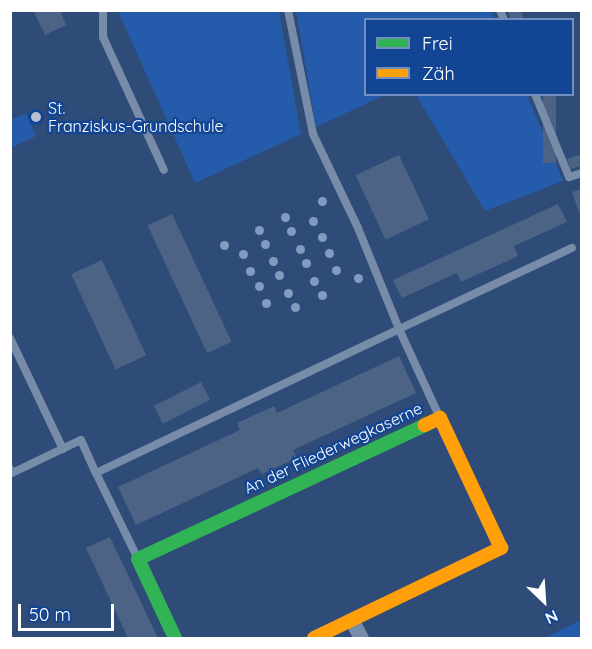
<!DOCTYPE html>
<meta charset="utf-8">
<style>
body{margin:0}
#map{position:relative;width:592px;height:649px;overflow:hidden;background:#2f4b77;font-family:Quicksand,sans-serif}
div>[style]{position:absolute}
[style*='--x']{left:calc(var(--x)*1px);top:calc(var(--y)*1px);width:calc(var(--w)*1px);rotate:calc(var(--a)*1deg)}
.green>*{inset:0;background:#255bab}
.building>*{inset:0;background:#4c6386;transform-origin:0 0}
.lane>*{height:8px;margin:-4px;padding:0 4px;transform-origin:4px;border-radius:4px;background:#778ca9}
.street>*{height:15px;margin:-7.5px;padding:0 7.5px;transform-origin:7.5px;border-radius:7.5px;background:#778ca9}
.fast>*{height:14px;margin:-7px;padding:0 7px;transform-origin:7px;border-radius:7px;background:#30b455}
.slow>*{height:14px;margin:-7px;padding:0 7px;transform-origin:7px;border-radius:7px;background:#ff9f0a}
.trees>*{width:9px;height:9px;margin:-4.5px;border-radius:50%;background:#839bc1}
.dots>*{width:16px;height:16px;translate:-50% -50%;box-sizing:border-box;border:3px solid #124594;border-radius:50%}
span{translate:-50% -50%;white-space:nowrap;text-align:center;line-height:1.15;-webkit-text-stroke:4.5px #124594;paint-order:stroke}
.poi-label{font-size:16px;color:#fff}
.left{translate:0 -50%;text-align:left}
.street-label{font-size:16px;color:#fff}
.frame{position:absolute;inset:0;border:12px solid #fff;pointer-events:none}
.legend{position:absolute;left:364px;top:18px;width:210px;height:78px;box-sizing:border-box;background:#124594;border:2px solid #718fbf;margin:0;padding:8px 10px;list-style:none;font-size:18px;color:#fff}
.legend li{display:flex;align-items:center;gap:12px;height:30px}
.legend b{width:30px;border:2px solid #718fbf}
.north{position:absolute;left:514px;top:571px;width:60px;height:60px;-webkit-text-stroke:4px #124594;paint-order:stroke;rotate:155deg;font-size:16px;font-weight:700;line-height:24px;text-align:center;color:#fff}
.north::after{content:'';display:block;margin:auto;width:21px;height:27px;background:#fff;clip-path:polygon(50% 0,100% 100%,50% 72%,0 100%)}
.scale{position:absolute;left:18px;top:604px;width:96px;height:27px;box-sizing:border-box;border:3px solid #fff;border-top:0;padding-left:8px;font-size:18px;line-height:21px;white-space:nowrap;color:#fff;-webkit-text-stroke:4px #124594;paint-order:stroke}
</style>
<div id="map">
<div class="green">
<i style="clip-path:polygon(491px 10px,495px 19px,366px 20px,366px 94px,385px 95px,316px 127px,296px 11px)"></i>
<i style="clip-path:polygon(118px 11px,279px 11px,301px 134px,195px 183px)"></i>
<i style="clip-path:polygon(416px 95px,527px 95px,563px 181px,485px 211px)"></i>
<i style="clip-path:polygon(26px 113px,36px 136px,11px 148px,11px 120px)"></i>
<i style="clip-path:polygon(581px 620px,581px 638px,544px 638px)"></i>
</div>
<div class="building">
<i style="clip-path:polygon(33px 10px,60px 10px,66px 25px,45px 35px)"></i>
<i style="clip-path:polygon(507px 10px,521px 10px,524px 20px,511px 20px)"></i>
<i style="left:543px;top:94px;width:13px;height:69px"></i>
<i style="clip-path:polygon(582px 154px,582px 166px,570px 169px,567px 159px)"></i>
<i style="left:399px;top:155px;width:71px;height:48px;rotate:65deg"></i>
<i style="clip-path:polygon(582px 189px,582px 211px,579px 212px,572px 192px)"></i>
<i style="clip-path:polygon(558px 204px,567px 222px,514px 246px,518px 256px,461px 282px,457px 273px,402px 298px,393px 280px)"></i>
<i style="left:172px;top:214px;width:141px;height:27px;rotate:65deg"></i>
<i style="left:102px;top:260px;width:105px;height:34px;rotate:65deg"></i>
<i style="clip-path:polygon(399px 356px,416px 393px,293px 450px,297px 458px,262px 474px,258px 468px,136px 525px,118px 487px,240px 430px,237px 423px,274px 406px,277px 413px)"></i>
<i style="left:201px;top:382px;width:20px;height:53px;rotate:63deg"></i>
<i style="clip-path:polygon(110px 537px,158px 638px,128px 638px,86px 548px)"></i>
</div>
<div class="lane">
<i style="--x:103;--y:10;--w:27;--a:90"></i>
<i style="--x:103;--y:37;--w:146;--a:65.4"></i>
<i style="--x:288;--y:10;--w:126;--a:78.6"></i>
<i style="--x:313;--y:134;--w:104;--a:64.4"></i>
<i style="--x:358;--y:228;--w:109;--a:67.9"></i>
<i style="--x:399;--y:329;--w:191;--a:-25.1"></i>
<i style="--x:500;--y:10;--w:11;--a:68"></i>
<i style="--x:535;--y:94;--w:90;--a:67.7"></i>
<i style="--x:569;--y:177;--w:14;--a:-17"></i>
<i style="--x:10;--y:338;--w:123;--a:64.5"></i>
<i style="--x:10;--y:469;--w:4;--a:63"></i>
<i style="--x:12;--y:473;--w:76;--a:-25.6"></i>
<i style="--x:81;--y:440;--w:36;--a:66"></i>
<i style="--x:137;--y:557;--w:93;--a:-116"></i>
<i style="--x:96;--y:473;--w:335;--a:-25.4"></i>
<i style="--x:399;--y:329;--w:96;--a:65.3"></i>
</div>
<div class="street">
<i style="--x:352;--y:621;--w:19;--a:62"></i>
</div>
<div class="fast">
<i style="--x:175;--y:638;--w:87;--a:-115.1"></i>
<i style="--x:138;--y:559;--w:317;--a:-25"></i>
</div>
<div class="slow">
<i style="--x:314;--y:638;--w:208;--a:-25.7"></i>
<i style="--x:501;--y:548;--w:144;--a:-115.1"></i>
<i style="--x:440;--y:418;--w:17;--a:155"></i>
</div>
<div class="trees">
<i style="left:322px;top:201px"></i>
<i style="left:285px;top:217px"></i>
<i style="left:313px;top:221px"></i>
<i style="left:259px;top:230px"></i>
<i style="left:291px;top:231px"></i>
<i style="left:322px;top:237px"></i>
<i style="left:265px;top:244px"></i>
<i style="left:224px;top:245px"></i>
<i style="left:300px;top:249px"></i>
<i style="left:329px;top:253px"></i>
<i style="left:243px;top:254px"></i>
<i style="left:273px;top:261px"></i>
<i style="left:306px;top:263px"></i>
<i style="left:336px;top:270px"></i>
<i style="left:250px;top:271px"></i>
<i style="left:279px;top:275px"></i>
<i style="left:358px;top:278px"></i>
<i style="left:314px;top:281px"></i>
<i style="left:259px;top:286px"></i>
<i style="left:288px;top:293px"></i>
<i style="left:322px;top:295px"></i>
<i style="left:266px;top:303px"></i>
<i style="left:295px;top:307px"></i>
</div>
<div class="dots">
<i style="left:36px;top:117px;background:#b6c0cf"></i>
</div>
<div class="poi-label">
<span class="left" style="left:48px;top:117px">St.<br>Franziskus-Grundschule</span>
</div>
<div class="street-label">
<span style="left:333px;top:448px;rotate:-25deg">An der Fliederwegkaserne</span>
</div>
<div class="frame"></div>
<ul class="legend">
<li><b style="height:8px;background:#30b455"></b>Frei</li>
<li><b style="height:8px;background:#ff9f0a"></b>Zäh</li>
</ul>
<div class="north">N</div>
<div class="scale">50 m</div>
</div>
